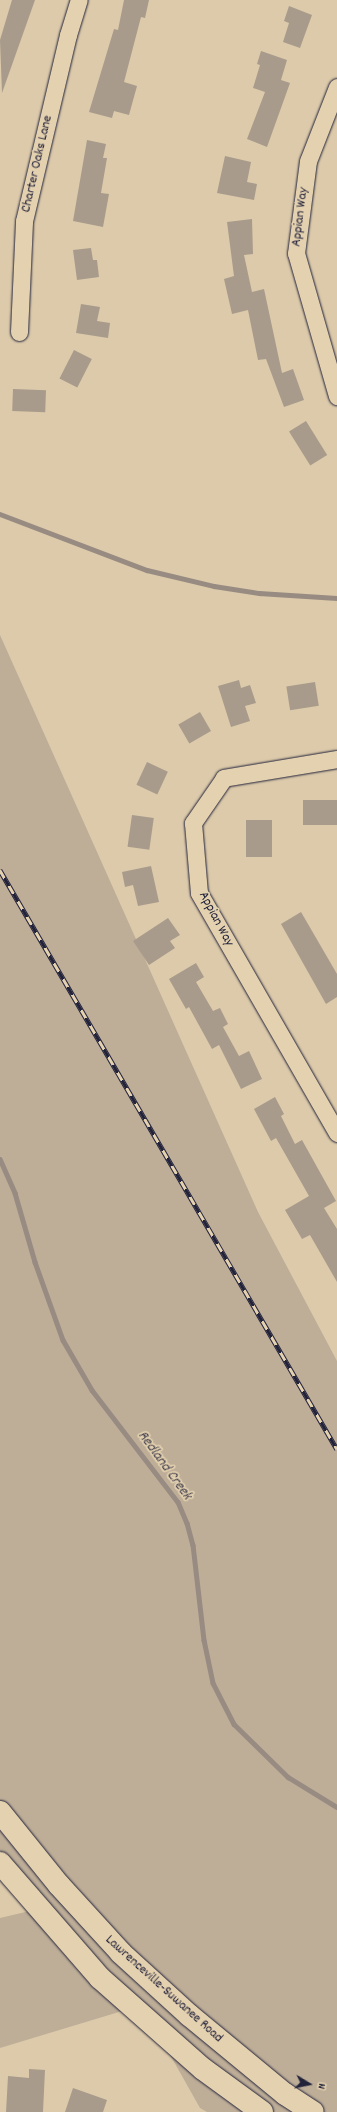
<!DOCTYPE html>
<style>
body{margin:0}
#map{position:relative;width:337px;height:2112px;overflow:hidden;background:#dccaaa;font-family:Dekko,sans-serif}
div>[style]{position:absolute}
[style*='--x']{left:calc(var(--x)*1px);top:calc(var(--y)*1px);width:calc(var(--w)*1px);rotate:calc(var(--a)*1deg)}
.green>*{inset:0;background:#beae98}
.stream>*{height:4.5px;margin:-2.25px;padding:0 2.25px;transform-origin:2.25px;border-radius:2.25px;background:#988b82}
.building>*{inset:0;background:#a89b8b;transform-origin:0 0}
.roads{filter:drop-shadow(0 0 1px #22223b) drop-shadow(0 0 1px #22223b)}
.minor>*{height:17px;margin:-8.5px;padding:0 8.5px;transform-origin:8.5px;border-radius:8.5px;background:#e4d1af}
.primary>*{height:22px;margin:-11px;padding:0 11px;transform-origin:11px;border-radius:11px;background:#e4d1af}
.rail>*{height:4.5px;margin-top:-2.25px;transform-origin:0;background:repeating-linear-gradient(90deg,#e4d1af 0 9px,#22223b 0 18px);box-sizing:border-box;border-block:1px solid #22223b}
span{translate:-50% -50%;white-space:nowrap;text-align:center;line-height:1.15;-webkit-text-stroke:3.5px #e4d1af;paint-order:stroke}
.street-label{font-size:14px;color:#22223b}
.water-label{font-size:15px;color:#454250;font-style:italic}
.north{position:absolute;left:289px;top:2064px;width:40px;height:40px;-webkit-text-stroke:3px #e4d1af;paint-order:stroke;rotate:100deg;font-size:11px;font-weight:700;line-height:16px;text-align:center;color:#22223b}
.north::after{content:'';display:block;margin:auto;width:14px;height:18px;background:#22223b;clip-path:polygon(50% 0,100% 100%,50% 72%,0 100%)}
</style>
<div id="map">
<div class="green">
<i style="clip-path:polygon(0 635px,258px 1212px,337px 1361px,337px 2112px,207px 2112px,200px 2108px,142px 2005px,0 2048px,0 1918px,51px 1906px,0 1851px)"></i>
</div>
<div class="stream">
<i style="--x:0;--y:514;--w:157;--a:20.9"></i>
<i style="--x:147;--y:570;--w:69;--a:13.4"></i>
<i style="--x:214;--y:586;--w:46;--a:8.8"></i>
<i style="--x:259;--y:593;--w:78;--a:3.7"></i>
<i style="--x:0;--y:1159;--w:37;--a:66"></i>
<i style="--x:15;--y:1193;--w:72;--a:73.8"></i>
<i style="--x:35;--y:1262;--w:83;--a:70.3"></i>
<i style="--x:63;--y:1340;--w:58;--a:59.9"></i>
<i style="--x:92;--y:1390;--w:141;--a:52.5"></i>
<i style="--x:178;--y:1502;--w:23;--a:67"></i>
<i style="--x:187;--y:1523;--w:23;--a:75"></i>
<i style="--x:193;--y:1545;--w:96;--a:83.4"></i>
<i style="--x:204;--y:1640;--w:44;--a:78.2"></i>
<i style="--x:213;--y:1683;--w:46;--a:62.9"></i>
<i style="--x:234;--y:1724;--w:76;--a:44.5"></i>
<i style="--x:288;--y:1777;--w:57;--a:31.5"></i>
</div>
<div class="building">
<i style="clip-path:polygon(12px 0,35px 0,2px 93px,0 40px)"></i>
<i style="clip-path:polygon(124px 0,149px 0,145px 18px,141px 17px,124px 82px,137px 86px,129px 115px,114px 111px,112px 118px,89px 112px,114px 29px,118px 30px)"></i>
<i style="clip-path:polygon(289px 6px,312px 15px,300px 48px,283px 42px,289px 23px,284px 21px)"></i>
<i style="clip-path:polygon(261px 51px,287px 60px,281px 80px,290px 83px,267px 147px,247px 139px,265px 92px,253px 88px,260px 65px,257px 64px)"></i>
<i style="clip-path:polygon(87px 140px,106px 144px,103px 158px,107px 158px,101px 193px,109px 194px,103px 227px,73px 221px)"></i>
<i style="clip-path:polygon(225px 156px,251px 162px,247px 182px,257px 184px,254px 200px,217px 193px)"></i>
<i style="clip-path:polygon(252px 219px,253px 254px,244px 255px,252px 292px,264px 289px,282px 373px,293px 369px,304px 400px,284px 407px,266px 359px,258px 360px,248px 310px,232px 314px,224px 279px,234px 276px,227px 222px)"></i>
<i style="clip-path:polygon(91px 248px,93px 260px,97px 260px,99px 277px,77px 280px,73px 250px)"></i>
<i style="clip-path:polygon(81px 304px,100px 307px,97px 321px,110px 323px,108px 338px,76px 333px)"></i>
<i style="left:74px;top:350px;width:20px;height:32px;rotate:27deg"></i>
<i style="left:13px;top:389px;width:33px;height:22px;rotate:2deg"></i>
<i style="left:306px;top:421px;width:40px;height:20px;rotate:58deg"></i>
<i style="clip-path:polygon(239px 680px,241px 688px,250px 685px,256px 703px,245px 706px,250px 721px,231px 727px,218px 686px)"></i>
<i style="left:315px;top:682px;width:24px;height:29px;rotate:81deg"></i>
<i style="left:200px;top:712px;width:22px;height:25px;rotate:60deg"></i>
<i style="left:147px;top:762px;width:23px;height:25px;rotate:25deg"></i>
<i style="left:337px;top:800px;width:25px;height:34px;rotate:90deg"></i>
<i style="left:132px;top:815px;width:22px;height:32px;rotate:8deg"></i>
<i style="left:246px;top:820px;width:26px;height:37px"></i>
<i style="clip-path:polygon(151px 866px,159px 902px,138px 906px,133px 885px,125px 887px,122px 872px)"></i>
<i style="clip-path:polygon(301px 912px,337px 974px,337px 997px,326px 1004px,281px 924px)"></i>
<i style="clip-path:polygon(168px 918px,180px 935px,170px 941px,175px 948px,149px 965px,133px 941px)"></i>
<i style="clip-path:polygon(196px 963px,204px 977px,196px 982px,213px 1011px,220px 1008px,228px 1024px,223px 1027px,239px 1056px,249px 1051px,262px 1079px,241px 1089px,219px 1045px,212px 1049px,189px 1007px,186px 1009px,169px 979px)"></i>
<i style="clip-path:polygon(275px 1097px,284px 1114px,281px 1116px,295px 1144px,302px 1140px,336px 1201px,324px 1208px,337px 1229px,337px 1282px,310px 1235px,302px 1239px,285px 1210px,309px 1196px,276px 1138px,271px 1141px,254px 1109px)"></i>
<i style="clip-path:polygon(29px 2069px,45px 2070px,43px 2112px,6px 2112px,8px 2076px,29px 2078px)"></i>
<i style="clip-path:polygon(73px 2088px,107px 2100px,103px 2112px,65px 2112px)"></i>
</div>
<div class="roads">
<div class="minor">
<i style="--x:337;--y:87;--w:79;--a:111.4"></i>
<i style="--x:308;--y:161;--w:93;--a:97.4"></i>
<i style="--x:296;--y:253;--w:149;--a:74"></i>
<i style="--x:19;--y:332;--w:111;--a:-87.4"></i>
<i style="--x:24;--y:221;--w:191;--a:-76.7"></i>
<i style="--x:68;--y:35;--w:37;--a:-73"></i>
<i style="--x:337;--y:759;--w:115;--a:170.5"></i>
<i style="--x:224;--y:778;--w:55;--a:124.6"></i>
<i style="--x:193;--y:823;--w:70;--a:85.1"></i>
<i style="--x:199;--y:893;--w:277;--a:60.1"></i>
</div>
<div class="primary">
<i style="--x:0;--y:1812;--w:94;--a:51.1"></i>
<i style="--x:59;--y:1885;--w:92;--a:47.6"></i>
<i style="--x:121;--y:1953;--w:92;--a:42.4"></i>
<i style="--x:189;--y:2015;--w:124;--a:39.5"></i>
<i style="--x:285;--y:2094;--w:33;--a:33"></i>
<i style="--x:0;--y:1863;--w:152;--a:49"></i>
<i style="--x:100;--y:1978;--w:137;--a:41.5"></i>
<i style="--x:203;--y:2069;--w:73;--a:36.1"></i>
</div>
</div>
<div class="rail">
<i style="--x:0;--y:870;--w:670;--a:59.8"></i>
</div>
<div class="street-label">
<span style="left:37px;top:164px;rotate:-77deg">Charter Oaks Lane</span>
<span style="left:300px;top:217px;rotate:-83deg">Appian Way</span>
<span style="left:216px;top:919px;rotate:62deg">Appian Way</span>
<span style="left:164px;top:1989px;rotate:42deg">Lawrenceville-Suwanee Road</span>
</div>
<div class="water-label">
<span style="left:164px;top:1466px;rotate:54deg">Redland Creek</span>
</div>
<div class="north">N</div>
</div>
